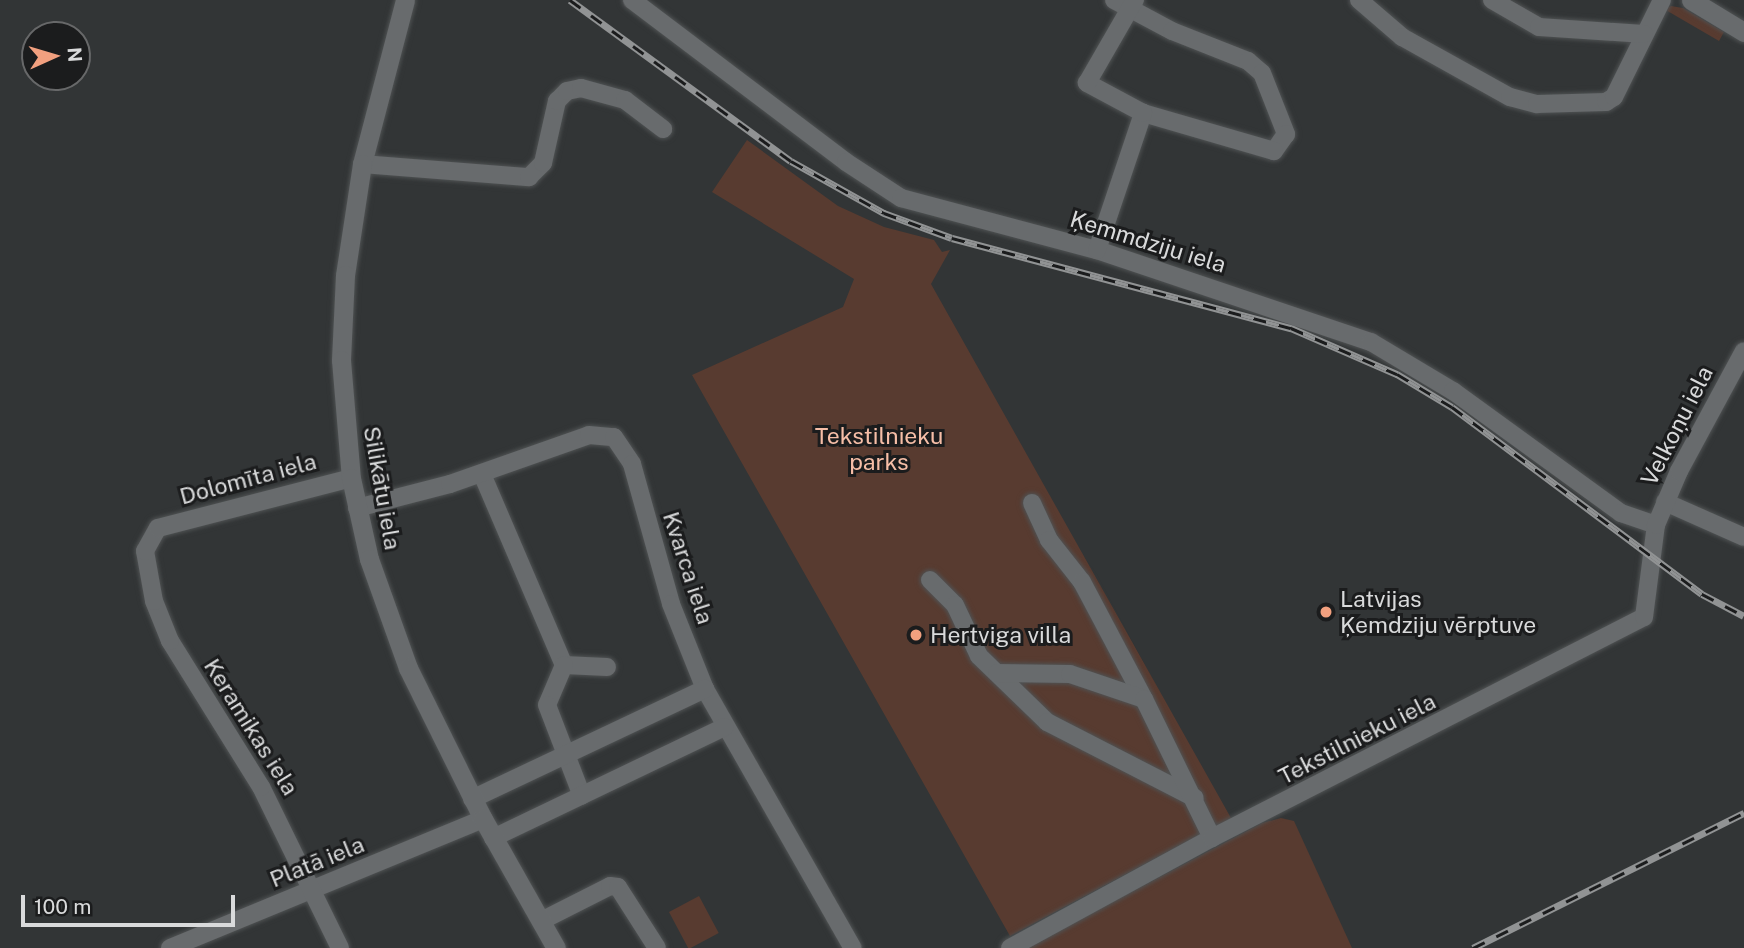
<!DOCTYPE html>
<meta charset="utf-8">
<style>
body{margin:0}
#map{position:relative;width:1744px;height:948px;overflow:hidden;background:#323536;font-family:"Public Sans",sans-serif}
div>[style]{position:absolute}
[style*='--x']{left:calc(var(--x)*1px);top:calc(var(--y)*1px);width:calc(var(--w)*1px);rotate:calc(var(--a)*1deg)}
.green>*{inset:0;background:#583b30;transform-origin:0 0}
.roads{filter:drop-shadow(0 0 2px #4f5253) drop-shadow(0 0 2px #4f5253)}
.minor>*{height:18px;margin:-9px;padding:0 9px;transform-origin:9px;border-radius:9px;background:#686b6d}
.tertiary>*{height:19px;margin:-9.5px;padding:0 9.5px;transform-origin:9.5px;border-radius:9.5px;background:#686b6d}
.secondary>*{height:19px;margin:-9.5px;padding:0 9.5px;transform-origin:9.5px;border-radius:9.5px;background:#686b6d}
.rail>*{height:7px;margin-top:-3.5px;transform-origin:0;background:repeating-linear-gradient(90deg,#1b1c1d 0 13px,#919394 0 26px);box-sizing:border-box;border-block:2px solid #919394}
.dots>*{width:19px;height:19px;translate:-50% -50%;box-sizing:border-box;border:4px solid #1b1c1d;border-radius:50%}
span{translate:-50% -50%;white-space:nowrap;text-align:center;line-height:1.15;-webkit-text-stroke:6px #1b1c1d;paint-order:stroke}
.street-label{font-size:23px;color:#d9dadb}
.park-label{font-size:23px;color:#f6bea7}
.poi-label{font-size:23px;color:#d9dadb}
.left{translate:0 -50%;text-align:left}
.north{position:absolute;left:21px;top:21px;width:70px;height:70px;box-sizing:border-box;background:#1b1c1d;border:2px solid #676869;border-radius:50%;rotate:86deg;font-size:19px;font-weight:700;line-height:28px;text-align:center;color:#d9dadb}
.north::after{content:'';display:block;margin:auto;width:24px;height:32px;background:#f2a07f;clip-path:polygon(50% 0,100% 100%,50% 72%,0 100%)}
.scale{position:absolute;left:21px;top:895px;width:214px;height:32px;box-sizing:border-box;border:4px solid #d9dadb;border-top:0;padding-left:9px;font-size:21px;line-height:24px;white-space:nowrap;color:#d9dadb;-webkit-text-stroke:5px #1b1c1d;paint-order:stroke}
</style>
<div id="map">
<div class="green">
<i style="clip-path:polygon(1671px 6px,1683px 8px,1724px 32px,1719px 41px,1664px 9px)"></i>
<i style="clip-path:polygon(747px 140px,838px 206px,884px 227px,934px 240px,942px 252px,950px 250px,931px 284px,1231px 818px,1010px 936px,692px 375px,843px 307px,854px 279px,712px 192px)"></i>
<i style="clip-path:polygon(1281px 818px,1294px 821px,1352px 948px,1025px 948px,1262px 823px)"></i>
<i style="left:699px;top:896px;width:42px;height:34px;rotate:62deg"></i>
</div>
<div class="roads">
<div class="minor">
<i style="--x:632;--y:0;--w:268;--a:37.1"></i>
<i style="--x:846;--y:162;--w:66;--a:33.2"></i>
<i style="--x:901;--y:198;--w:203;--a:14.9"></i>
<i style="--x:1097;--y:250;--w:289;--a:18.6"></i>
<i style="--x:1371;--y:342;--w:96;--a:30.9"></i>
<i style="--x:1453;--y:391;--w:208;--a:36"></i>
<i style="--x:1621;--y:513;--w:37;--a:19"></i>
<i style="--x:1114;--y:0;--w:66;--a:28.1"></i>
<i style="--x:1172;--y:31;--w:82;--a:21.5"></i>
<i style="--x:1248;--y:61;--w:18;--a:41"></i>
<i style="--x:1262;--y:73;--w:66;--a:68.5"></i>
<i style="--x:1286;--y:134;--w:21;--a:125"></i>
<i style="--x:1274;--y:151;--w:136;--a:-163.8"></i>
<i style="--x:1359;--y:0;--w:57;--a:40.7"></i>
<i style="--x:1402;--y:37;--w:124;--a:29.1"></i>
<i style="--x:1510;--y:97;--w:28;--a:15"></i>
<i style="--x:1537;--y:104;--w:69;--a:-1.7"></i>
<i style="--x:1606;--y:102;--w:9;--a:-32"></i>
<i style="--x:1614;--y:97;--w:108;--a:-63.7"></i>
<i style="--x:1492;--y:0;--w:54;--a:29.9"></i>
<i style="--x:1539;--y:27;--w:105;--a:3.8"></i>
<i style="--x:362;--y:164;--w:168;--a:4.5"></i>
<i style="--x:529;--y:177;--w:20;--a:-45"></i>
<i style="--x:543;--y:163;--w:64;--a:-77.3"></i>
<i style="--x:557;--y:101;--w:14;--a:-45"></i>
<i style="--x:567;--y:91;--w:14;--a:-12"></i>
<i style="--x:581;--y:88;--w:46;--a:15.3"></i>
<i style="--x:625;--y:100;--w:48;--a:37.3"></i>
<i style="--x:1097;--y:250;--w:145;--a:-71.4"></i>
<i style="--x:1143;--y:113;--w:64;--a:-151.8"></i>
<i style="--x:1087;--y:83;--w:96;--a:-60"></i>
<i style="--x:482;--y:474;--w:208;--a:66.8"></i>
<i style="--x:564;--y:665;--w:43;--a:2.7"></i>
<i style="--x:1665;--y:502;--w:86;--a:23.9"></i>
<i style="--x:1032;--y:503;--w:41;--a:65.3"></i>
<i style="--x:1049;--y:540;--w:53;--a:51.8"></i>
<i style="--x:1082;--y:582;--w:132;--a:62.1"></i>
<i style="--x:357;--y:508;--w:96;--a:-14.5"></i>
<i style="--x:450;--y:484;--w:147;--a:-19.4"></i>
<i style="--x:589;--y:435;--w:25;--a:5"></i>
<i style="--x:614;--y:437;--w:32;--a:56"></i>
<i style="--x:632;--y:464;--w:145;--a:74.4"></i>
<i style="--x:671;--y:604;--w:92;--a:68.2"></i>
<i style="--x:705;--y:689;--w:298;--a:60.3"></i>
<i style="--x:930;--y:580;--w:35;--a:45"></i>
<i style="--x:955;--y:605;--w:56;--a:64.8"></i>
<i style="--x:979;--y:656;--w:95;--a:44.1"></i>
<i style="--x:1047;--y:722;--w:166;--a:27.2"></i>
<i style="--x:564;--y:665;--w:43;--a:113"></i>
<i style="--x:547;--y:705;--w:97;--a:69"></i>
<i style="--x:997;--y:673;--w:73;--a:0.8"></i>
<i style="--x:1070;--y:674;--w:78;--a:18.7"></i>
<i style="--x:1144;--y:699;--w:155;--a:63.9"></i>
<i style="--x:472;--y:799;--w:258;--a:-25.3"></i>
<i style="--x:493;--y:838;--w:257;--a:-25.6"></i>
<i style="--x:541;--y:921;--w:77;--a:-26.9"></i>
<i style="--x:610;--y:886;--w:8;--a:7"></i>
<i style="--x:618;--y:887;--w:72;--a:57.4"></i>
<i style="--x:170;--y:948;--w:339;--a:-22.4"></i>
<i style="--x:340;--y:948;--w:179;--a:-116.1"></i>
<i style="--x:261;--y:787;--w:172;--a:-121.9"></i>
<i style="--x:170;--y:641;--w:43;--a:-111.8"></i>
<i style="--x:154;--y:601;--w:51;--a:-100.2"></i>
<i style="--x:145;--y:551;--w:26;--a:-61"></i>
<i style="--x:158;--y:528;--w:199;--a:-14.5"></i>
<i style="--x:1010;--y:948;--w:230;--a:-28.6"></i>
<i style="--x:1212;--y:838;--w:485;--a:-27.1"></i>
<i style="--x:1644;--y:617;--w:93;--a:-82.6"></i>
<i style="--x:1656;--y:525;--w:59;--a:-66.9"></i>
<i style="--x:1679;--y:471;--w:136;--a:-61.6"></i>
</div>
<div class="tertiary">
<i style="--x:1691;--y:0;--w:62;--a:31.1"></i>
</div>
<div class="secondary">
<i style="--x:405;--y:0;--w:170;--a:104.7"></i>
<i style="--x:362;--y:164;--w:112;--a:98.7"></i>
<i style="--x:345;--y:275;--w:85;--a:92.7"></i>
<i style="--x:341;--y:360;--w:118;--a:85.2"></i>
<i style="--x:351;--y:478;--w:83;--a:77.5"></i>
<i style="--x:369;--y:559;--w:116;--a:70.3"></i>
<i style="--x:408;--y:668;--w:169;--a:63.6"></i>
<i style="--x:483;--y:819;--w:148;--a:60.5"></i>
</div>
</div>
<div class="rail">
<i style="--x:570;--y:0;--w:273;--a:36.1"></i>
<i style="--x:791;--y:161;--w:107;--a:29.2"></i>
<i style="--x:884;--y:213;--w:72;--a:20.2"></i>
<i style="--x:952;--y:238;--w:351;--a:14.9"></i>
<i style="--x:1291;--y:328;--w:116;--a:23.5"></i>
<i style="--x:1397;--y:374;--w:64;--a:31"></i>
<i style="--x:1452;--y:407;--w:312;--a:36.8"></i>
<i style="--x:1702;--y:594;--w:47;--a:27.6"></i>
<i style="--x:1473;--y:948;--w:303;--a:-26.5"></i>
</div>
<div class="dots">
<i style="left:1326px;top:612px;background:#f2a07f"></i>
<i style="left:916px;top:635px;background:#f2a07f"></i>
</div>
<div class="street-label">
<span style="left:1148px;top:242px;rotate:17deg">Ķemmdziju iela</span>
<span style="left:1677px;top:426px;rotate:-63deg">Velkoņu iela</span>
<span style="left:248px;top:479px;rotate:-15deg">Dolomīta iela</span>
<span style="left:382px;top:488px;rotate:80deg">Silikātu iela</span>
<span style="left:688px;top:568px;rotate:72deg">Kvarca iela</span>
<span style="left:251px;top:727px;rotate:58deg">Keramikas iela</span>
<span style="left:1357px;top:739px;rotate:-27deg">Tekstilnieku iela</span>
<span style="left:317px;top:862px;rotate:-22deg">Platā iela</span>
</div>
<div class="park-label">
<span style="left:879px;top:449px">Tekstilnieku<br>parks</span>
</div>
<div class="poi-label">
<span class="left" style="left:1340px;top:612px">Latvijas<br>Ķemdziju vērptuve</span>
<span class="left" style="left:930px;top:635px">Hertviga villa</span>
</div>
<div class="north">N</div>
<div class="scale">100 m</div>
</div>
